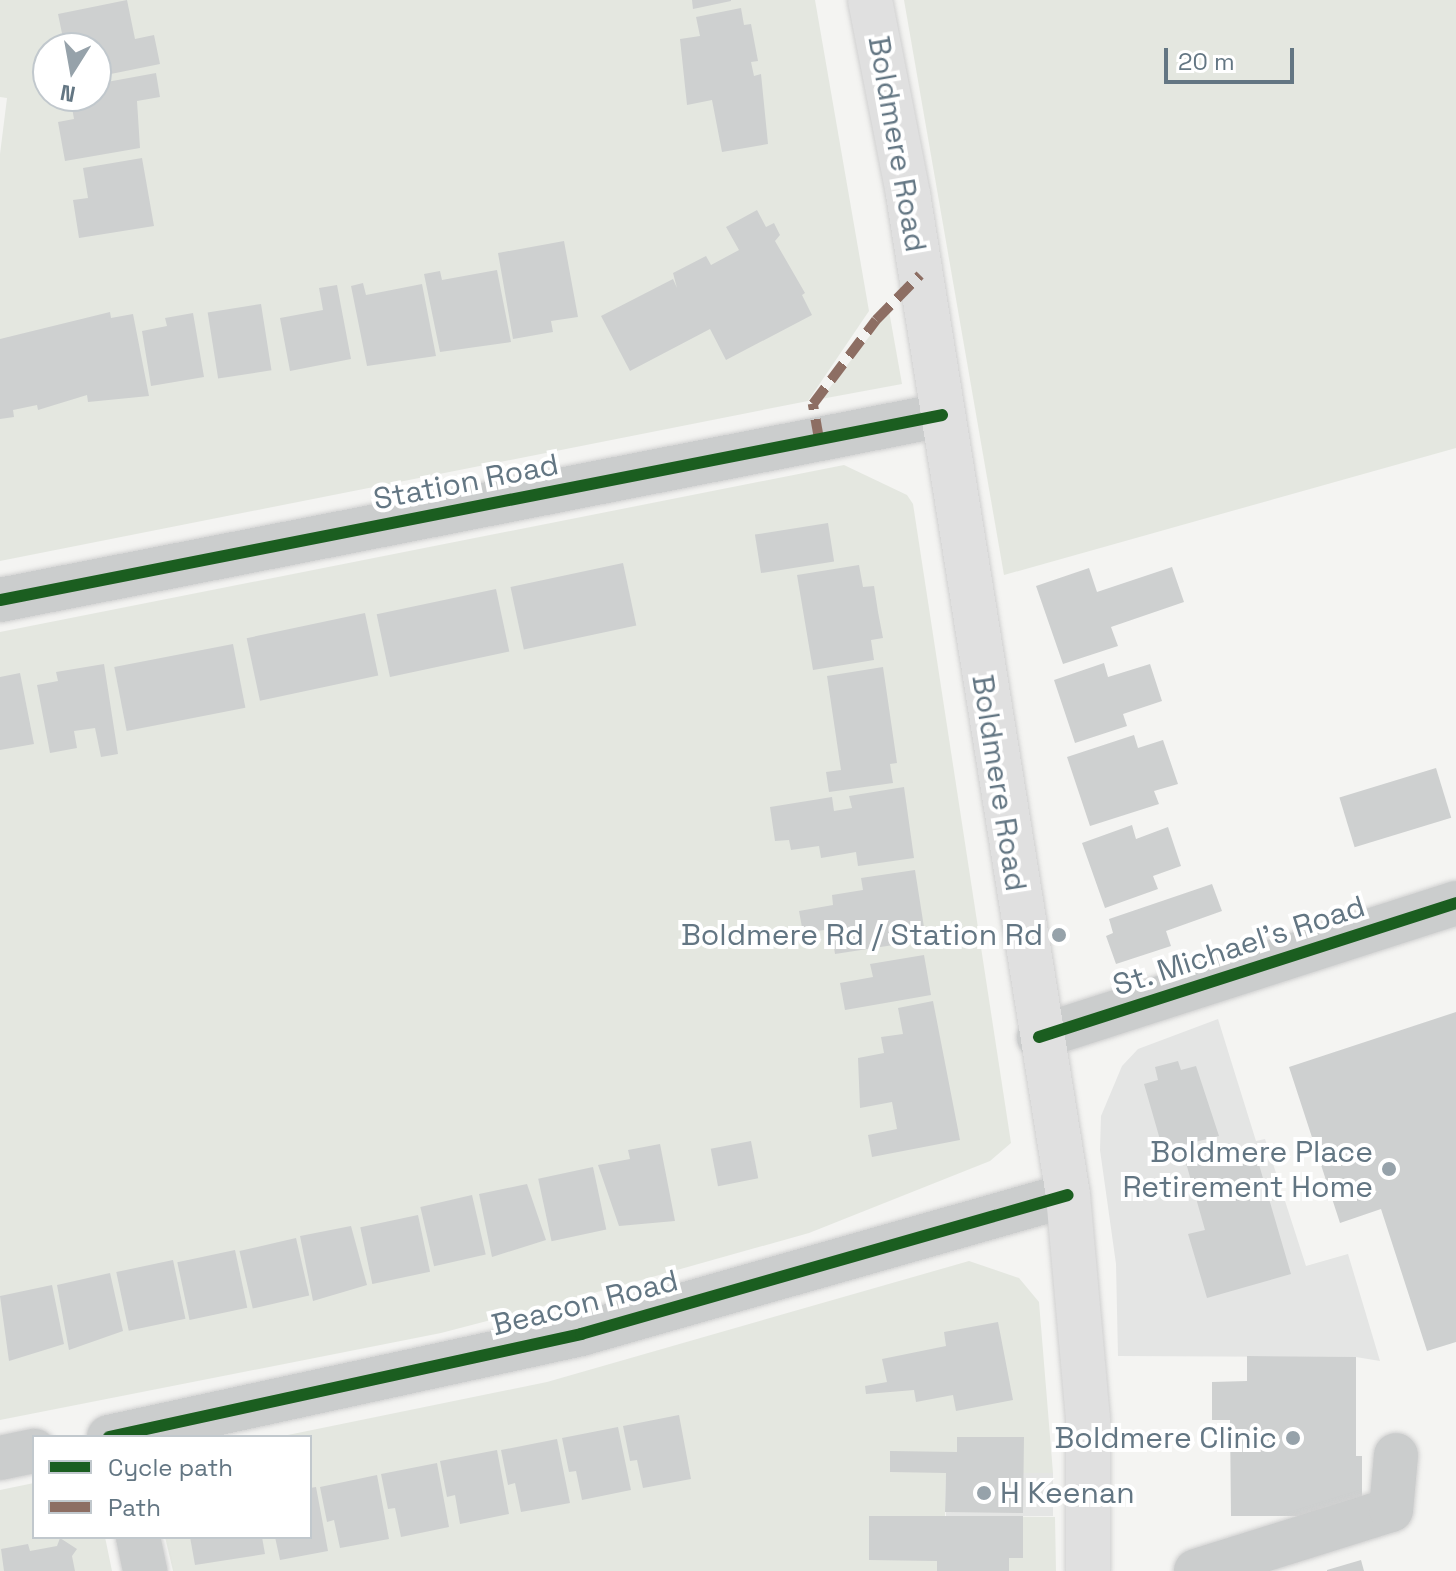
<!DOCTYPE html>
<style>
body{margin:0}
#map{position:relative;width:1456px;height:1571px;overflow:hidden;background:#f4f4f2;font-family:"Space Grotesk",sans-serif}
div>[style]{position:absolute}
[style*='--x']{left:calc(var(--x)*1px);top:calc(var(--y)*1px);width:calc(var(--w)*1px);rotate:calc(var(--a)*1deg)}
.built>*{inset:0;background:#e4e5e4;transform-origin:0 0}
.green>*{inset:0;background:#e4e7e0}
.building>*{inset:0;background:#ced0d0;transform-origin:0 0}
.roads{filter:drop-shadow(0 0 2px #d0d0d0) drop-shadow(0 0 2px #d0d0d0)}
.minor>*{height:44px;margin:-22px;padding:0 22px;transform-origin:22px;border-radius:22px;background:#cbcdcd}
.major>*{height:44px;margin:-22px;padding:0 22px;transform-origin:22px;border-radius:22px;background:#e0e0e0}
.quiet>*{height:10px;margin-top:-5px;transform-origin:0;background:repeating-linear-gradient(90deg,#8d6e63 0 20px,transparent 0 30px)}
.cycleway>*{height:12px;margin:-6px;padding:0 6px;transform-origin:6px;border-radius:6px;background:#1b5e20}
.dots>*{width:22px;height:22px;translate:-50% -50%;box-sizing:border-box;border:4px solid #fff;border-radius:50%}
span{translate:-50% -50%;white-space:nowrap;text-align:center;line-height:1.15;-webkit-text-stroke:8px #fff;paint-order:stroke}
.street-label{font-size:30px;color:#637683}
.poi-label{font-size:30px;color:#637683}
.right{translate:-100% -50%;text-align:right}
.left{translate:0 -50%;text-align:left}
.legend{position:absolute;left:32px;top:1435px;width:280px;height:104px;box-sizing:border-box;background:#fff;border:2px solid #c1c8cd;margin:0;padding:10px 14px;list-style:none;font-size:24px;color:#637683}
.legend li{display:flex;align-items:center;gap:16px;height:40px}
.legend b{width:40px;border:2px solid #c1c8cd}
.north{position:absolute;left:32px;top:32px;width:80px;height:80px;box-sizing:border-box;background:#fff;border:2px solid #c1c8cd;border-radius:50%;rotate:191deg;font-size:22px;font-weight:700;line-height:32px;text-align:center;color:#637683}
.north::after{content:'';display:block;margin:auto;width:28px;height:36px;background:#96a2aa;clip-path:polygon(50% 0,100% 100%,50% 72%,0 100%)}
.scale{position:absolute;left:1164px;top:48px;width:130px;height:36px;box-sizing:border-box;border:4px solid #637683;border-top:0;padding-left:10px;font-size:24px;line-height:28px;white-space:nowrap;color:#637683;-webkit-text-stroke:6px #fff;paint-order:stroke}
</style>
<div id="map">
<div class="built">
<i style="clip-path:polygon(1218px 1019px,1256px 1141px,1265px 1139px,1306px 1266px,1348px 1254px,1380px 1361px,1356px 1357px,1118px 1356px,1116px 1264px,1100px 1150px,1101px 1116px,1122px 1066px,1138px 1049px)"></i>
<i style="left:946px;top:1473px;width:107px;height:43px"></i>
</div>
<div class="green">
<i style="clip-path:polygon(evenodd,0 0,815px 0,869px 311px,808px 401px,0 561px,0 154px,7px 98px,0 97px,0 0,48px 48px,96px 48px,96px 96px,48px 96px,48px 48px)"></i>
<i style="clip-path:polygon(904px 0,1456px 0,1456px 448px,1004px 575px)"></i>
<i style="clip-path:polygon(889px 311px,902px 384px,821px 399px)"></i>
<i style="clip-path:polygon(844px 465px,907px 495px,913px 504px,1011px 1143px,990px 1161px,809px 1233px,620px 1286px,441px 1333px,0 1420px,0 632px)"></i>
<i style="clip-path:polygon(969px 1261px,1019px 1278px,1039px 1302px,1053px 1473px,946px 1473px,945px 1516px,1055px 1517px,1056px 1571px,173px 1571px,165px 1537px,310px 1537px,310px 1437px,278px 1437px,547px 1382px)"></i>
<i style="clip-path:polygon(34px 1483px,34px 1537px,105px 1537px,112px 1571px,0 1571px,0 1490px)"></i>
</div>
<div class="building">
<i style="clip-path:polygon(127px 0,135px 39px,154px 35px,160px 64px,96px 77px,96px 48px,65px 48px,58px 14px)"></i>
<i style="clip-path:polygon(692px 0,731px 0,731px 1px,693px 9px)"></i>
<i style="clip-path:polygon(741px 8px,744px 25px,751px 24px,758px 61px,751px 62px,754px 76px,761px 74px,768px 144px,722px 152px,712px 100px,687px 105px,680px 39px,700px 36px,696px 17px)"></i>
<i style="clip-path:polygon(156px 73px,160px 97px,137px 101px,140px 148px,65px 161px,58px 122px,74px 119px,70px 96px,96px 96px,96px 84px)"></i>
<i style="clip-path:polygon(142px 158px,154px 226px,79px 238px,73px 200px,88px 198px,83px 168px)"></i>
<i style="clip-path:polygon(757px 210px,766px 227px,774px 223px,780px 235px,775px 241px,805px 293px,802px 295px,812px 315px,726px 360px,710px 329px,630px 371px,601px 316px,673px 279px,677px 288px,673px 273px,706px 256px,711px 265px,739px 250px,726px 227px)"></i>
<i style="clip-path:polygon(564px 241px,578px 317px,551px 321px,553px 332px,513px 339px,498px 253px)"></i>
<i style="clip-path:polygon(497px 270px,511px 342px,440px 352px,424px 274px,440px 271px,442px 280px)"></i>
<i style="clip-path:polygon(363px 283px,366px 295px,422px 284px,436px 356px,367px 366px,351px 286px)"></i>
<i style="clip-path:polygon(337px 285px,351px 359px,290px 371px,280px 318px,323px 310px,319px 288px)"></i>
<i style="left:261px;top:304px;width:67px;height:54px;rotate:81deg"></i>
<i style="clip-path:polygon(110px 312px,111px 318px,133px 314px,149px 396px,88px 402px,87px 395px,38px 410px,37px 405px,13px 410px,14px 417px,0 419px,0 339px)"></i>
<i style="clip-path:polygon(193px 313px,204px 377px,151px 386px,142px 331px,167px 326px,165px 318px)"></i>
<i style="left:828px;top:523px;width:39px;height:74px;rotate:81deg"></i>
<i style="left:623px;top:563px;width:64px;height:115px;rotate:78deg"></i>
<i style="clip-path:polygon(859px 565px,863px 587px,874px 586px,878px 612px,883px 638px,871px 640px,874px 660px,813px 670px,797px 575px)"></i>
<i style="clip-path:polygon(1172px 567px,1184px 602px,1111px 627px,1118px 646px,1063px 664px,1036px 586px,1089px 568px,1097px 592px)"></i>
<i style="left:496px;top:589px;width:64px;height:122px;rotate:78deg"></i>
<i style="left:365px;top:613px;width:64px;height:121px;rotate:78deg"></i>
<i style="left:233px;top:644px;width:65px;height:121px;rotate:79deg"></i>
<i style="clip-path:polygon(1104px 663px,1108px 677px,1150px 664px,1162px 701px,1123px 714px,1127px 726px,1075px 743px,1054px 680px)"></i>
<i style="clip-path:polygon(104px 664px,118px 754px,101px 757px,95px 728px,74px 731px,77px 748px,50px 753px,37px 685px,58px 681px,56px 672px)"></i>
<i style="clip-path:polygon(883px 667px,897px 763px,890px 764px,893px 783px,829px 792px,826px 772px,841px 770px,827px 676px)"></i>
<i style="clip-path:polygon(20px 673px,34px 744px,0 750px,0 677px)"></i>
<i style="clip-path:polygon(1134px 735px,1138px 748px,1163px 740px,1178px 784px,1154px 791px,1159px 804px,1090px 826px,1067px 757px)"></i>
<i style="left:1436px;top:768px;width:52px;height:101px;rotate:73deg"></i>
<i style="clip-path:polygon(904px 787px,914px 858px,858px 866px,856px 852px,821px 858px,819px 846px,791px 850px,789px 840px,775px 841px,770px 807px,832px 797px,834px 811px,852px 808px,849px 796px)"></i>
<i style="clip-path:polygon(1132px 825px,1136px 839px,1168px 827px,1181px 866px,1153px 876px,1158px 889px,1105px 908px,1082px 843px)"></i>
<i style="clip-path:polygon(915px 870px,926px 940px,835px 954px,831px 929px,803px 933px,799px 911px,833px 905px,832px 895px,863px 890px,861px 878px)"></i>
<i style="clip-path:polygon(1212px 884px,1222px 911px,1166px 931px,1171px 946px,1116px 964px,1106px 936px,1113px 933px,1109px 919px)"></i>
<i style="clip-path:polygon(924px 955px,931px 995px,845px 1010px,840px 983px,873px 977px,870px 964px)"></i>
<i style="clip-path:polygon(933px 1001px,960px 1140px,872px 1157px,868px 1135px,897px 1129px,892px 1102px,860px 1108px,858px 1058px,884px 1053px,881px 1037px,903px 1034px,898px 1008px)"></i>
<i style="clip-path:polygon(1456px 1012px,1456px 1342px,1427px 1351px,1381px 1209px,1340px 1223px,1289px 1067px)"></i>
<i style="clip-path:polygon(1178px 1061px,1181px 1070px,1196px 1066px,1219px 1136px,1163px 1150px,1144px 1084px,1158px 1080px,1155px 1067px)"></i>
<i style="left:751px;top:1141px;width:38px;height:41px;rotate:79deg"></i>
<i style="clip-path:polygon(660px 1144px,675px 1221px,619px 1226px,598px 1165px,630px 1159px,628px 1150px)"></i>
<i style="clip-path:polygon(1253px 1144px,1291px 1274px,1207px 1298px,1188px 1234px,1205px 1230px,1186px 1163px)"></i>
<i style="left:593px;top:1167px;width:64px;height:56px;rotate:78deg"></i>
<i style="clip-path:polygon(527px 1184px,546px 1240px,492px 1257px,479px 1194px)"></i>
<i style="left:472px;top:1195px;width:61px;height:53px;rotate:77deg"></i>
<i style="left:418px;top:1215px;width:58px;height:59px;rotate:78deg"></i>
<i style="clip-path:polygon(351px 1226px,367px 1285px,313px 1301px,300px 1236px)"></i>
<i style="left:296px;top:1238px;width:59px;height:58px;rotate:77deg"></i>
<i style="left:235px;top:1250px;width:59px;height:59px;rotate:78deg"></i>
<i style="left:173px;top:1260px;width:60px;height:58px;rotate:78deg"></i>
<i style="clip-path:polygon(110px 1273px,123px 1331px,69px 1350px,57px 1285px)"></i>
<i style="clip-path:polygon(52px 1285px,64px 1344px,9px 1361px,0 1296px)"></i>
<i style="clip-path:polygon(998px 1322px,1013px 1400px,956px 1411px,953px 1395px,916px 1402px,914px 1390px,866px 1394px,865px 1386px,887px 1382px,882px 1359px,946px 1346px,944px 1332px)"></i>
<i style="clip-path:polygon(1247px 1356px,1356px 1357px,1356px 1456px,1362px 1456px,1362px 1516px,1231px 1516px,1230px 1420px,1212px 1420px,1212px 1382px,1247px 1381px)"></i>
<i style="clip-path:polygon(679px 1415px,691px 1479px,643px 1488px,637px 1460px,630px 1461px,623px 1426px)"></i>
<i style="clip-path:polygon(618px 1427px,631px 1490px,582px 1500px,576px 1471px,569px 1472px,562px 1438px)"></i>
<i style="clip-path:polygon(957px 1437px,1024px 1437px,1023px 1513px,945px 1512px,946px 1473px,890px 1472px,890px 1451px,957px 1452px)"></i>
<i style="clip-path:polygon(557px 1439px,570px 1503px,521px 1512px,515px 1483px,508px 1485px,501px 1450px)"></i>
<i style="clip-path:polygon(497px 1450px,509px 1514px,460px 1524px,455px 1495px,447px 1497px,440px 1461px)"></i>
<i style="clip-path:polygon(437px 1463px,449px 1527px,401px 1537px,395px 1508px,388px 1509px,381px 1474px)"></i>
<i style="clip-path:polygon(377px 1475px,389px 1539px,340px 1548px,334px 1520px,327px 1522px,320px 1487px)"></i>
<i style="clip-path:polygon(316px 1487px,328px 1551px,280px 1560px,275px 1537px,310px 1537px,310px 1488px)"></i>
<i style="clip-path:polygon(869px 1516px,1023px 1516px,1023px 1558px,1009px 1558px,1009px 1571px,937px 1571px,937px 1561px,869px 1560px)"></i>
<i style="clip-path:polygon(190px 1537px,262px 1537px,265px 1554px,195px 1565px)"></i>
<i style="clip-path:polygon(60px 1538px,77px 1549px,72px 1556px,75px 1571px,4px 1571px,1px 1549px,28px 1544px,30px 1551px,57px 1546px)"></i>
<i style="clip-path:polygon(1361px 1560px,1364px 1571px,1327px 1571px,1327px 1570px)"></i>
</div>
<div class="roads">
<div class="minor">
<i style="--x:0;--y:600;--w:960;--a:-11.11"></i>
<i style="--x:1039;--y:1037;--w:438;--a:-17.8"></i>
<i style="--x:109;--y:1437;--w:483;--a:-12.3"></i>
<i style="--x:581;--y:1334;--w:506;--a:-15.93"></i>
<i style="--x:0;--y:1458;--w:35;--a:-12"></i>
<i style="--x:138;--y:1537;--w:35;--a:78"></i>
<i style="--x:1196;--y:1571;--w:204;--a:-17.4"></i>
<i style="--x:1391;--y:1510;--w:55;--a:-84.8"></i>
</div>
<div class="major">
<i style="--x:870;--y:0;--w:198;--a:78.9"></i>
<i style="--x:908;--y:194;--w:1014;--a:80.92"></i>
<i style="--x:1068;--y:1195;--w:224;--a:84.9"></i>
<i style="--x:1088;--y:1418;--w:153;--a:90"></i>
</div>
</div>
<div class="quiet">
<i style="--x:819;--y:439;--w:36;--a:-100"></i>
<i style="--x:813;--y:404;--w:105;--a:-53.1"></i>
<i style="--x:876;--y:320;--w:63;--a:-45.6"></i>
</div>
<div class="cycleway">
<i style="--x:0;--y:600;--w:960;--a:-11.11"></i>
<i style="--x:1039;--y:1037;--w:438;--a:-17.8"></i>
<i style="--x:109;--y:1437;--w:483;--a:-12.3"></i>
<i style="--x:581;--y:1334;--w:506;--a:-15.93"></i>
</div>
<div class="dots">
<i style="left:1059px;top:935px;background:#96a2aa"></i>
<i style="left:1389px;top:1169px;background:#96a2aa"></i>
<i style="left:1293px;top:1438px;background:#96a2aa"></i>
<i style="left:984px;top:1493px;background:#96a2aa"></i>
</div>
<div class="street-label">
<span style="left:897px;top:144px;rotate:80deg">Boldmere Road</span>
<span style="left:466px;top:482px;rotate:-11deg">Station Road</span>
<span style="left:999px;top:783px;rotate:81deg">Boldmere Road</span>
<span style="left:1239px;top:946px;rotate:-18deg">St. Michael's Road</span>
<span style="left:585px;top:1303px;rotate:-14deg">Beacon Road</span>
</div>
<div class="poi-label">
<span class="right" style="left:1043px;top:935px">Boldmere Rd / Station Rd</span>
<span class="right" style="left:1373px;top:1169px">Boldmere Place<br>Retirement Home</span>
<span class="right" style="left:1277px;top:1438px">Boldmere Clinic</span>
<span class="left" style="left:1000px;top:1493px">H Keenan</span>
</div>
<ul class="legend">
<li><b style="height:10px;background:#1b5e20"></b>Cycle path</li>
<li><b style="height:10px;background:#8d6e63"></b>Path</li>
</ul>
<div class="north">N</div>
<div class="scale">20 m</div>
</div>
